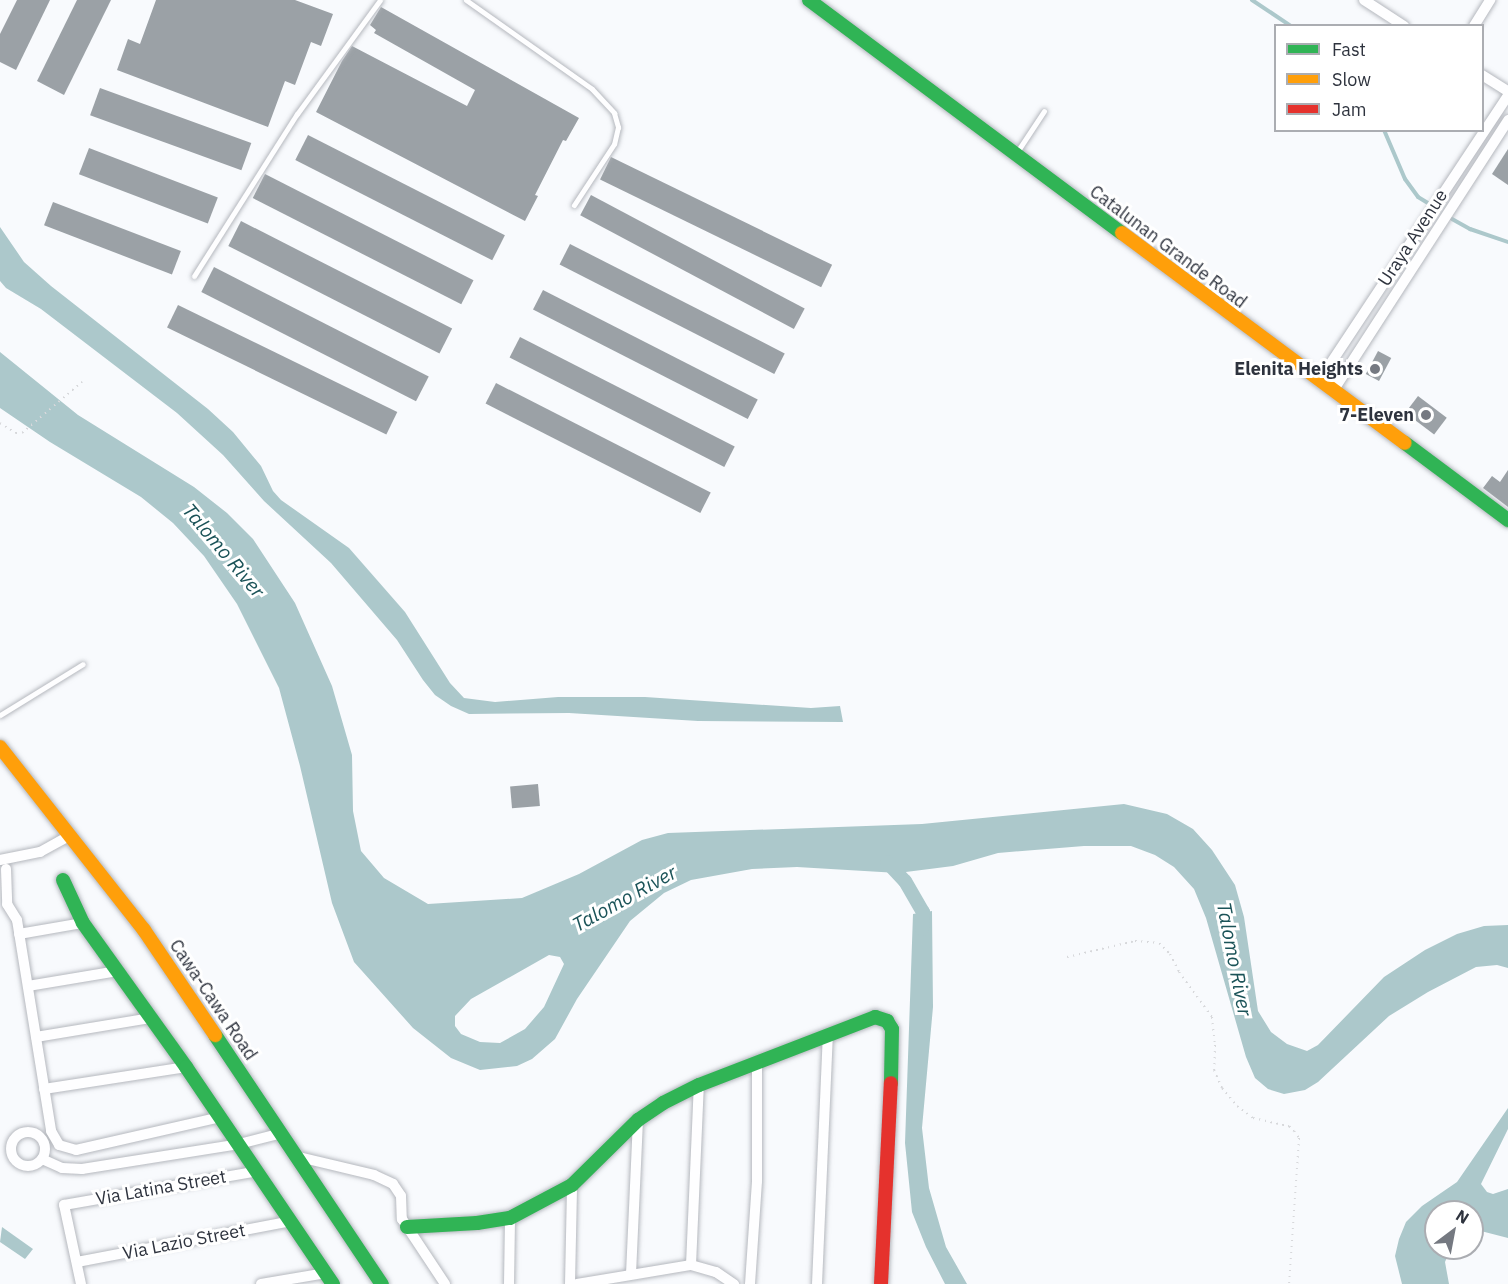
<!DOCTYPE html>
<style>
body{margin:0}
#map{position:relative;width:1508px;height:1284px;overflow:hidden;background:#f8fafd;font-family:"IBM Plex Sans",sans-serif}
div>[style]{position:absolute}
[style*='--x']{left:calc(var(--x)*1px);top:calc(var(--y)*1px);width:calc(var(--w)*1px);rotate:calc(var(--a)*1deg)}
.water>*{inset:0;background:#acc8cb}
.stream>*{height:4px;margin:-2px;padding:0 2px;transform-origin:2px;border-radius:2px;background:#acc8cb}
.canal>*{height:14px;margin:-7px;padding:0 7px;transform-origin:7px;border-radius:7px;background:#acc8cb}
.building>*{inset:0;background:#9ba1a6;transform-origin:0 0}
.path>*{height:2px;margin-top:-1px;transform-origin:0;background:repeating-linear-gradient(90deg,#d7d8db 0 1.5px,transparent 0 6px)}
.roads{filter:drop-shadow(0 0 2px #b5b8be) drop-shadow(0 0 2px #b5b8be)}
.lane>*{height:5px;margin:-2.5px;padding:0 2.5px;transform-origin:2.5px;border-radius:2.5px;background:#fefeff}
.street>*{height:10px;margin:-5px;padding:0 5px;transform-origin:5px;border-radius:5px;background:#fefeff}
.street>.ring{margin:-5px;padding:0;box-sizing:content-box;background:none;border:10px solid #fefeff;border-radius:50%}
.fast>*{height:14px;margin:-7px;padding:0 7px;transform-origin:7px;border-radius:7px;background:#30b455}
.slow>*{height:14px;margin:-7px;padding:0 7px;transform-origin:7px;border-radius:7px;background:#ff9f0a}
.jam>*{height:14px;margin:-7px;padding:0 7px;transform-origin:7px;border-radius:7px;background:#e5322d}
.dots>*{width:16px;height:16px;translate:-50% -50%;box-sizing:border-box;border:3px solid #fff;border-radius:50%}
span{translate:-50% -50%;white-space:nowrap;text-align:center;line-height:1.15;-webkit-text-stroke:6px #fff;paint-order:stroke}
.street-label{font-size:18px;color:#2e333e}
.poi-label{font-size:18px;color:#2e333e;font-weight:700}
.right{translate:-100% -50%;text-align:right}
.water-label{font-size:20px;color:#1b5358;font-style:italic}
.legend{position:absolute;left:1274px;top:24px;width:210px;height:108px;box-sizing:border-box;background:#fff;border:2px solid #abadb2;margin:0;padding:8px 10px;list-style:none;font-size:18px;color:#2e333e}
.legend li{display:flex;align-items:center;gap:12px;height:30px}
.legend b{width:30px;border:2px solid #abadb2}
.north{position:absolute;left:1424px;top:1200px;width:60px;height:60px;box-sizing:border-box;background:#fff;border:2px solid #abadb2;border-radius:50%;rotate:32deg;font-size:16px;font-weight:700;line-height:24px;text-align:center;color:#2e333e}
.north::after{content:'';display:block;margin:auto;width:21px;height:27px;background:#757981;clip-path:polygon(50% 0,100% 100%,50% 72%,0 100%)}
</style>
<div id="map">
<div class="water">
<i style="clip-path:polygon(0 227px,24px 262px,51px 286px,208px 409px,233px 432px,261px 466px,273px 491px,281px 500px,349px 548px,405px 612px,450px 683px,464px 698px,495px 702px,558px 697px,645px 697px,811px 708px,840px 706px,843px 722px,698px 721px,569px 713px,469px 714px,451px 706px,435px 695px,423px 680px,397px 640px,331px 563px,264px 501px,223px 455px,177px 413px,41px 309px,6px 288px,0 281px)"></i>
<i style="clip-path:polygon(evenodd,0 352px,78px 415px,194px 487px,227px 513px,253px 539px,295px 603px,332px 686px,352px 755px,353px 811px,361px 851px,384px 878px,428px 904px,522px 898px,579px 874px,642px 840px,668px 833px,922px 824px,1124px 804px,1167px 814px,1193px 829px,1212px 850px,1235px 885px,1244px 917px,1258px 1011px,1271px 1032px,1287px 1044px,1307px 1051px,1318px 1045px,1384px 977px,1425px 950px,1457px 934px,1484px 926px,1508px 925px,1508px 968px,1497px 965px,1476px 967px,1428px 992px,1389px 1016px,1318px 1082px,1305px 1090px,1284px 1094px,1268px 1089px,1255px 1078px,1246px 1057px,1206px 918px,1194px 889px,1174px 867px,1155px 855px,1131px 846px,1084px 846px,998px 853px,953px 866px,898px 873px,797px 867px,752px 869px,691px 880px,664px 893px,630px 921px,577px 999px,555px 1039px,532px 1059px,517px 1066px,480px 1070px,451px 1058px,413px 1028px,354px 962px,332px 903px,300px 766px,279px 688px,237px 604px,204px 556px,173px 523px,141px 497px,50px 442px,0 408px,0 352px,549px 955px,560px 957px,564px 964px,544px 1007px,525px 1029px,500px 1043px,480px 1042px,461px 1034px,455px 1026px,455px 1016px,471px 999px,549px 955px)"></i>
<i style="clip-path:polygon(932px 911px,933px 1007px,922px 1128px,929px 1188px,946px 1247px,967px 1284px,945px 1284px,926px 1247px,912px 1212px,905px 1143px,913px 914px)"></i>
<i style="clip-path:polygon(1508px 1108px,1508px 1129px,1481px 1184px,1487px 1192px,1493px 1194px,1508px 1189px,1508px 1238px,1477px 1230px,1472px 1231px,1472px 1212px,1436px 1212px,1436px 1248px,1451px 1248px,1445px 1262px,1449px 1284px,1402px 1284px,1395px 1256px,1399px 1239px,1406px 1222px,1422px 1206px,1457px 1182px)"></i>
<i style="clip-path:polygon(2px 1227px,33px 1249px,25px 1259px,0 1242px)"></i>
</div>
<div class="stream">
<i style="--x:1252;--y:0;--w:47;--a:33.7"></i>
<i style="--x:1384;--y:130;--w:53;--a:66.8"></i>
<i style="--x:1405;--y:179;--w:22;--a:54"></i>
<i style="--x:1418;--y:197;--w:12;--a:31"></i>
<i style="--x:1452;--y:219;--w:21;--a:29"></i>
<i style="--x:1470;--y:229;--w:40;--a:18.9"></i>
</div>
<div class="canal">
<i style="--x:887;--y:862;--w:26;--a:47"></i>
<i style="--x:905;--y:881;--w:36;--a:60"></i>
<i style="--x:923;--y:912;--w:17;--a:93"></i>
</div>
<div class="building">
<i style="clip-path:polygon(17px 0,50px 0,16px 70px,0 62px,0 34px)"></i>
<i style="clip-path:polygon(77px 0,111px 0,64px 95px,37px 81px)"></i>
<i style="clip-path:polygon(156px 0,295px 0,333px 14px,321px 46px,311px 42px,295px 85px,285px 81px,268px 127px,117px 70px,128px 39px,140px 44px)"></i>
<i style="clip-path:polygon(381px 7px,579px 118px,566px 141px,563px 140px,535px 195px,538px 196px,525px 221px,316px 112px,342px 61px,352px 46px,467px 106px,475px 90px,374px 33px,376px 30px,370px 25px)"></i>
<i style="left:100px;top:88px;width:161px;height:29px;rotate:20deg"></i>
<i style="left:308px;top:135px;width:221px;height:28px;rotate:27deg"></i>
<i style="left:89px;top:148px;width:138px;height:28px;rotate:21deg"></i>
<i style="clip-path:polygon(1508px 149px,1508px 185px,1492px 174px)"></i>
<i style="left:611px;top:157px;width:246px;height:25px;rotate:26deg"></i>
<i style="left:265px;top:174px;width:234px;height:27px;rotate:27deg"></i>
<i style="left:591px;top:195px;width:242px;height:23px;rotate:28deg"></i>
<i style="left:53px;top:202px;width:137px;height:25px;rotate:21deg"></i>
<i style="left:241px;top:221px;width:237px;height:28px;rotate:27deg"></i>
<i style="left:570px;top:244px;width:241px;height:23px;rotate:27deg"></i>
<i style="left:214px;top:267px;width:241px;height:28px;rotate:27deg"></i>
<i style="left:543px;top:290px;width:241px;height:22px;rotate:27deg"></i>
<i style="left:178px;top:305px;width:244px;height:25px;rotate:26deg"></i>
<i style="left:520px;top:337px;width:241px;height:23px;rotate:27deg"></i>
<i style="left:1378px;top:351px;width:15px;height:26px;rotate:28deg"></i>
<i style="left:496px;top:383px;width:241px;height:23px;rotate:27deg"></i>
<i style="left:1418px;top:396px;width:36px;height:21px;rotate:37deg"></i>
<i style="clip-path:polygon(1508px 470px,1508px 507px,1483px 488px,1492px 476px,1500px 482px)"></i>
<i style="left:538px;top:784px;width:22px;height:28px;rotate:85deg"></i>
</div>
<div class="path">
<i style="--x:0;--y:423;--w:19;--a:32"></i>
<i style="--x:16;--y:433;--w:6;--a:0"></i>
<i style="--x:22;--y:433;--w:79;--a:-40.4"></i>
<i style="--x:1067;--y:957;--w:70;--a:-13.2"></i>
<i style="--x:1135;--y:941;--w:24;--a:5"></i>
<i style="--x:1159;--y:943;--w:16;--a:45"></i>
<i style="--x:1170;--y:954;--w:20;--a:63"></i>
<i style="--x:1179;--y:972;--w:56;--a:53.7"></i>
<i style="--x:1212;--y:1017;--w:28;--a:84"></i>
<i style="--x:1215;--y:1045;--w:25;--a:92"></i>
<i style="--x:1214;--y:1070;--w:20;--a:66"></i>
<i style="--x:1222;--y:1088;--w:23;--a:50"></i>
<i style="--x:1237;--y:1106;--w:20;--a:37"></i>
<i style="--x:1253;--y:1118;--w:37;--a:13"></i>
<i style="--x:1289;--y:1126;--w:7;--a:45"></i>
<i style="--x:1294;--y:1131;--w:9;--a:54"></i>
<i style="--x:1299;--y:1138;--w:146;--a:93.9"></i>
</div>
<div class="roads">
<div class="lane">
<i style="--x:466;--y:0;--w:154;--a:35.2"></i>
<i style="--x:592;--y:89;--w:33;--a:47"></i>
<i style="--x:614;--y:113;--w:15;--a:74"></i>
<i style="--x:618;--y:127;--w:17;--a:103"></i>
<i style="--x:614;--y:144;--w:73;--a:123.3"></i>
<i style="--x:1017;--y:152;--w:49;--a:-56.6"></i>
<i style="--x:194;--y:276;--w:192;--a:-57.6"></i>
<i style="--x:297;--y:114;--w:141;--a:-53.9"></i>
<i style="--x:0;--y:715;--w:97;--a:-31.6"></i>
</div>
<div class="street">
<i style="--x:1364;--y:0;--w:48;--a:33"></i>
<i style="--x:1474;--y:26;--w:31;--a:-58"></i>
<i style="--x:1482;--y:75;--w:31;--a:32"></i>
<i style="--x:1319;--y:381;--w:343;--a:-56.5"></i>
<i style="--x:1333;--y:391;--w:323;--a:-57.1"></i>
<i style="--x:0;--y:860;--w:41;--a:-11.3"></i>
<i style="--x:40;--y:852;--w:35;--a:-29"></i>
<i style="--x:6;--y:869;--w:35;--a:88"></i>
<i style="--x:7;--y:904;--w:19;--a:58"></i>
<i style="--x:17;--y:920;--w:214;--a:80.8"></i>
<i style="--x:51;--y:1131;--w:16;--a:60"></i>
<i style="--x:59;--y:1145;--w:18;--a:16"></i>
<i style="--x:76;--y:1150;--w:149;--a:-12.8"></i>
<i style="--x:19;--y:934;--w:65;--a:-9.8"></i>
<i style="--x:28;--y:986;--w:91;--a:-9.5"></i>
<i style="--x:36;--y:1037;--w:117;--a:-9.4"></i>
<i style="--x:44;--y:1089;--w:144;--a:-8.8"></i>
<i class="ring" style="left:11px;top:1132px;width:24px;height:24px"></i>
<i style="--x:299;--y:1157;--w:77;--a:13.5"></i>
<i style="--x:374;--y:1175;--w:21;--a:25"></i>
<i style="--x:393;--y:1184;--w:14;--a:56"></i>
<i style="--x:401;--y:1196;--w:23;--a:88"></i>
<i style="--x:402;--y:1219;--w:78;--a:56.5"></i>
<i style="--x:42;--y:1159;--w:22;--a:24"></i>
<i style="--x:62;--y:1168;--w:20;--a:3"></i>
<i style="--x:82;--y:1169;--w:159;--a:-9"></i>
<i style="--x:239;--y:1144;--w:44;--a:-14.3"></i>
<i style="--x:77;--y:1262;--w:218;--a:-10.8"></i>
<i style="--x:691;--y:1265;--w:180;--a:-87.5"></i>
<i style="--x:631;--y:1274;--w:154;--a:-87.4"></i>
<i style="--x:81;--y:1284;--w:81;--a:-102.1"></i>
<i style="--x:64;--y:1205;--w:197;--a:-9.9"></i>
<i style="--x:261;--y:1284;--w:66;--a:-9.6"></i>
<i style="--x:509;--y:1284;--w:66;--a:-89.1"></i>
<i style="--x:570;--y:1284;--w:99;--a:-88.8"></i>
<i style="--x:577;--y:1284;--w:116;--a:-9.5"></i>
<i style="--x:691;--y:1265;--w:26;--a:16"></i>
<i style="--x:716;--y:1272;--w:22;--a:34"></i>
<i style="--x:750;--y:1284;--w:103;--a:-86.1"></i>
<i style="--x:757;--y:1181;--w:117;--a:-90"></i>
<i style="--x:817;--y:1284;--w:249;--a:-87.5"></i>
</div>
<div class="fast">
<i style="--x:809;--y:0;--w:390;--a:36.7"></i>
<i style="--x:1405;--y:443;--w:129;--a:36.8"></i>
<i style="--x:63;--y:880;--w:47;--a:65.1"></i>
<i style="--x:83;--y:923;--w:177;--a:54.4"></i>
<i style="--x:186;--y:1067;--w:262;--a:55.9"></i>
<i style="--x:215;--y:1035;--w:300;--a:56.2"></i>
<i style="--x:407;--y:1227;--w:70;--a:-3.3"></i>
<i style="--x:477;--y:1223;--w:33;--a:-9"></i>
<i style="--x:510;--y:1218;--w:70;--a:-28"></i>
<i style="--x:572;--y:1185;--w:93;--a:-44.6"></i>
<i style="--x:638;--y:1120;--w:30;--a:-34"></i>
<i style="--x:663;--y:1103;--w:40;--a:-26.6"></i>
<i style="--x:699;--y:1085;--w:189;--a:-21.1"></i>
<i style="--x:875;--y:1017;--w:13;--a:18"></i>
<i style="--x:887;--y:1021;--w:9;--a:58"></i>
<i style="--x:892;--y:1029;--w:54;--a:91.1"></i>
</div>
<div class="slow">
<i style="--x:1122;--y:233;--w:352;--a:36.6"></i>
<i style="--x:0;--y:747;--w:233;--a:51.8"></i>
<i style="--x:144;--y:930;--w:127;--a:55.9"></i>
</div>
<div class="jam">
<i style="--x:881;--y:1284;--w:201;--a:-87.2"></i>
</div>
</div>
<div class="dots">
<i style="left:1375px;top:369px;background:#757981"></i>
<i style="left:1426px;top:415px;background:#757981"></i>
</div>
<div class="street-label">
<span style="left:1413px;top:238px;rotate:-57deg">Uraya Avenue</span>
<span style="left:1168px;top:247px;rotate:37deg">Catalunan Grande Road</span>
<span style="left:213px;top:1000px;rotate:56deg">Cawa-Cawa Road</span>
<span style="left:161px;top:1188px;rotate:-10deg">Via Latina Street</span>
<span style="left:184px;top:1242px;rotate:-11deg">Via Lazio Street</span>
</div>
<div class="poi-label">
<span class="right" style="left:1363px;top:369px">Elenita Heights</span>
<span class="right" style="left:1414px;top:415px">7-Eleven</span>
</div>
<div class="water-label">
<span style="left:224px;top:550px;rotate:50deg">Talomo River</span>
<span style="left:624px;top:898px;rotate:-29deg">Talomo River</span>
<span style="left:1235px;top:959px;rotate:79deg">Talomo River</span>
</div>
<ul class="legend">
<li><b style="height:8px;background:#30b455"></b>Fast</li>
<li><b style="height:8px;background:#ff9f0a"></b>Slow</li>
<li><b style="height:8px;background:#e5322d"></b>Jam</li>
</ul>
<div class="north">N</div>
</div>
